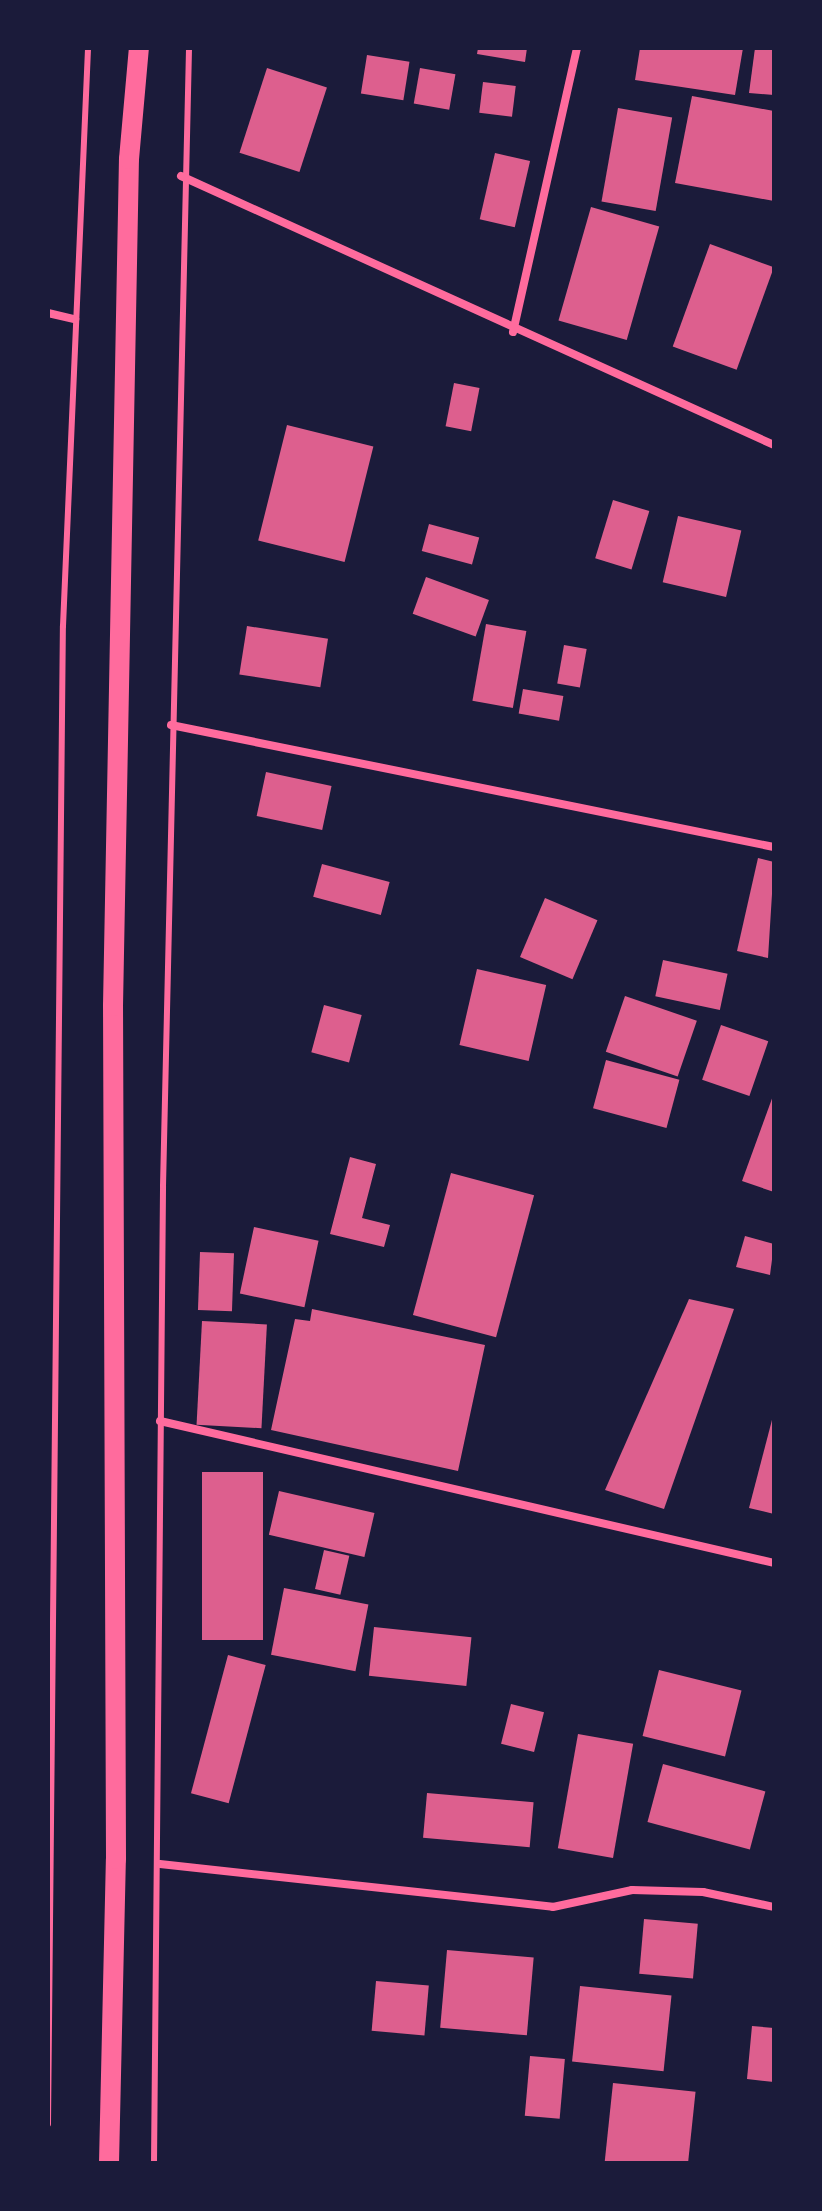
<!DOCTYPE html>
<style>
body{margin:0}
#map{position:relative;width:822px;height:2211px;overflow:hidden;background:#1b1b3a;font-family:"Work Sans",sans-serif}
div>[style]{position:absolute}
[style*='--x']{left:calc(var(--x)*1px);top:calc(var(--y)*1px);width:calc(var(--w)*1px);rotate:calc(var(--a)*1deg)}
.building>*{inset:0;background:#dd5f8e;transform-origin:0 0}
.service>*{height:6px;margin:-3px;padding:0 3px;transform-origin:3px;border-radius:3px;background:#ff6b9d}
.minor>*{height:8px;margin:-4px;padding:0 4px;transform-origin:4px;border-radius:4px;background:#ff6b9d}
.primary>*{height:20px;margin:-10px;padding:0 10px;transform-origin:10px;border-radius:10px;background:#ff6b9d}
span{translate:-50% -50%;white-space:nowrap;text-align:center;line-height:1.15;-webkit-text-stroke:6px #1b1b3a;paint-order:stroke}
.frame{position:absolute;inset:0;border:50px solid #1b1b3a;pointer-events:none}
</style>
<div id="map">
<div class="building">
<i style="clip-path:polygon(478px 48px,527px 48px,525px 62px,477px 54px)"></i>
<i style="clip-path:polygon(640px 48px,743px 48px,735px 95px,635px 80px)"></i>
<i style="clip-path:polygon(755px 48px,774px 48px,774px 95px,749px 93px)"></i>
<i style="left:367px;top:55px;width:43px;height:39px;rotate:9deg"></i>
<i style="left:267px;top:68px;width:63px;height:89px;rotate:18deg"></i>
<i style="left:420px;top:68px;width:36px;height:36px;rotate:10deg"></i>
<i style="left:483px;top:82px;width:33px;height:31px;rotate:7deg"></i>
<i style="clip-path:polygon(692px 96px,774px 111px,774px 201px,675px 183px)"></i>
<i style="left:618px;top:108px;width:55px;height:95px;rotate:10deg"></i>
<i style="left:495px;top:153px;width:36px;height:68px;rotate:13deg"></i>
<i style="left:591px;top:207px;width:71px;height:118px;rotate:16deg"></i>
<i style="left:710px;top:244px;width:68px;height:109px;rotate:20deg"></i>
<i style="left:454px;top:383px;width:26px;height:44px;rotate:11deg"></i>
<i style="left:287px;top:425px;width:89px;height:119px;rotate:14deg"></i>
<i style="left:613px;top:500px;width:38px;height:61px;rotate:17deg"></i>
<i style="left:678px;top:516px;width:65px;height:68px;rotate:13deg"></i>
<i style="left:429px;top:524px;width:52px;height:28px;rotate:15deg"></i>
<i style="left:426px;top:577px;width:67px;height:39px;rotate:20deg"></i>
<i style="left:486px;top:624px;width:41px;height:78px;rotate:10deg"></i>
<i style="left:247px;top:626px;width:82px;height:49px;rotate:9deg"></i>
<i style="left:564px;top:645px;width:23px;height:39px;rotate:10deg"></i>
<i style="left:523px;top:689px;width:41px;height:25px;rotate:10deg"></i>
<i style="left:266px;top:772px;width:67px;height:45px;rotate:12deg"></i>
<i style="clip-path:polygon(758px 858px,774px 862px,768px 958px,737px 951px)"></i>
<i style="left:322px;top:864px;width:70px;height:34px;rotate:15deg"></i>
<i style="left:545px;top:898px;width:57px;height:64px;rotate:23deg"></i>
<i style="left:663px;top:960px;width:66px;height:37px;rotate:12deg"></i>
<i style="left:477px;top:969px;width:71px;height:78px;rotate:13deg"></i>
<i style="left:625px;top:996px;width:76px;height:59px;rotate:19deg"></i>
<i style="left:324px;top:1005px;width:39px;height:49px;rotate:15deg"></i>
<i style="left:721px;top:1025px;width:50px;height:58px;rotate:19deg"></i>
<i style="left:606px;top:1060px;width:76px;height:50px;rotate:15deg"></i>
<i style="clip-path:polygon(774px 1093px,774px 1192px,742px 1181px)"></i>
<i style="clip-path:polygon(350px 1157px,376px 1164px,362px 1218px,390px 1225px,384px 1247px,330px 1234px)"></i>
<i style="left:451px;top:1173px;width:86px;height:147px;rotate:15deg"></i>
<i style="left:254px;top:1227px;width:66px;height:68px;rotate:12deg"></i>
<i style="clip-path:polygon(745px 1236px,774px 1244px,770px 1275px,736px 1267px)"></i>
<i style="left:200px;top:1252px;width:34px;height:58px;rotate:2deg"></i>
<i style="clip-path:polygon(689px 1299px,734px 1309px,664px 1509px,605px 1490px)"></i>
<i style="clip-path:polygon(312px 1309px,485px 1345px,458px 1471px,271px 1430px,295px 1319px,310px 1321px)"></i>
<i style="left:202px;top:1321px;width:65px;height:104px;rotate:3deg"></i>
<i style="clip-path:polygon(773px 1416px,774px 1416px,774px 1514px,749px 1508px)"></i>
<i style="left:202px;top:1472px;width:61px;height:168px"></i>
<i style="left:279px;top:1491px;width:98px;height:45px;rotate:13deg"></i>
<i style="left:324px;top:1550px;width:26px;height:40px;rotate:13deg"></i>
<i style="left:284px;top:1588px;width:86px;height:68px;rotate:11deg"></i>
<i style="left:374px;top:1627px;width:98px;height:49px;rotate:6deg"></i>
<i style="left:228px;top:1655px;width:39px;height:143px;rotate:15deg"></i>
<i style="left:659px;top:1670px;width:85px;height:68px;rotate:14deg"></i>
<i style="left:511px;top:1704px;width:34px;height:41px;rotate:14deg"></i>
<i style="left:578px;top:1734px;width:56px;height:116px;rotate:10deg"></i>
<i style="left:663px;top:1764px;width:106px;height:60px;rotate:15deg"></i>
<i style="left:427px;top:1793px;width:107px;height:45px;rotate:5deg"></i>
<i style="left:644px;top:1919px;width:54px;height:55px;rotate:5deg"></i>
<i style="left:447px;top:1950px;width:87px;height:78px;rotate:5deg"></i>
<i style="left:376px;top:1981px;width:53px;height:50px;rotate:5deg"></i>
<i style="left:580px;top:1986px;width:92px;height:76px;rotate:6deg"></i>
<i style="clip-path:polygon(752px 2026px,774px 2028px,774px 2082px,747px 2079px)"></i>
<i style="left:530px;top:2056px;width:35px;height:60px;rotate:5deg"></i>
<i style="left:613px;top:2083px;width:83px;height:80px;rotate:6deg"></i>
</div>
<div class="service">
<i style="--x:48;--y:2124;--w:1498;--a:-89.43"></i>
<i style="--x:63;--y:626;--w:579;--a:-87.52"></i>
<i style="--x:154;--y:2163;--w:977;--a:-89.47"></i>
<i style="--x:163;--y:1186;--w:1138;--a:-88.69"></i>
</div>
<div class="minor">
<i style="--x:181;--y:176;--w:651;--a:24.4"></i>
<i style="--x:48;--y:313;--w:28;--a:13"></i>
<i style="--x:513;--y:332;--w:291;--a:-77.3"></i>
<i style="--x:171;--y:725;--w:615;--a:11.44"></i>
<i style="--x:160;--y:1421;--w:630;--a:13.02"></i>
<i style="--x:160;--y:1864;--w:395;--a:6.2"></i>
<i style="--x:553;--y:1907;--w:81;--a:-12.1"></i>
<i style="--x:632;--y:1890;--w:71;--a:1.6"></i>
<i style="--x:703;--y:1892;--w:73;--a:11.9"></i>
</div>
<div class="primary">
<i style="--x:109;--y:2163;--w:304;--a:-88.7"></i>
<i style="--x:116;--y:1859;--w:853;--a:-90.2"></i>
<i style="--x:113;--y:1006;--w:847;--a:-88.92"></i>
<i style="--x:129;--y:159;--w:111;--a:-84.9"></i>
</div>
<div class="frame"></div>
</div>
